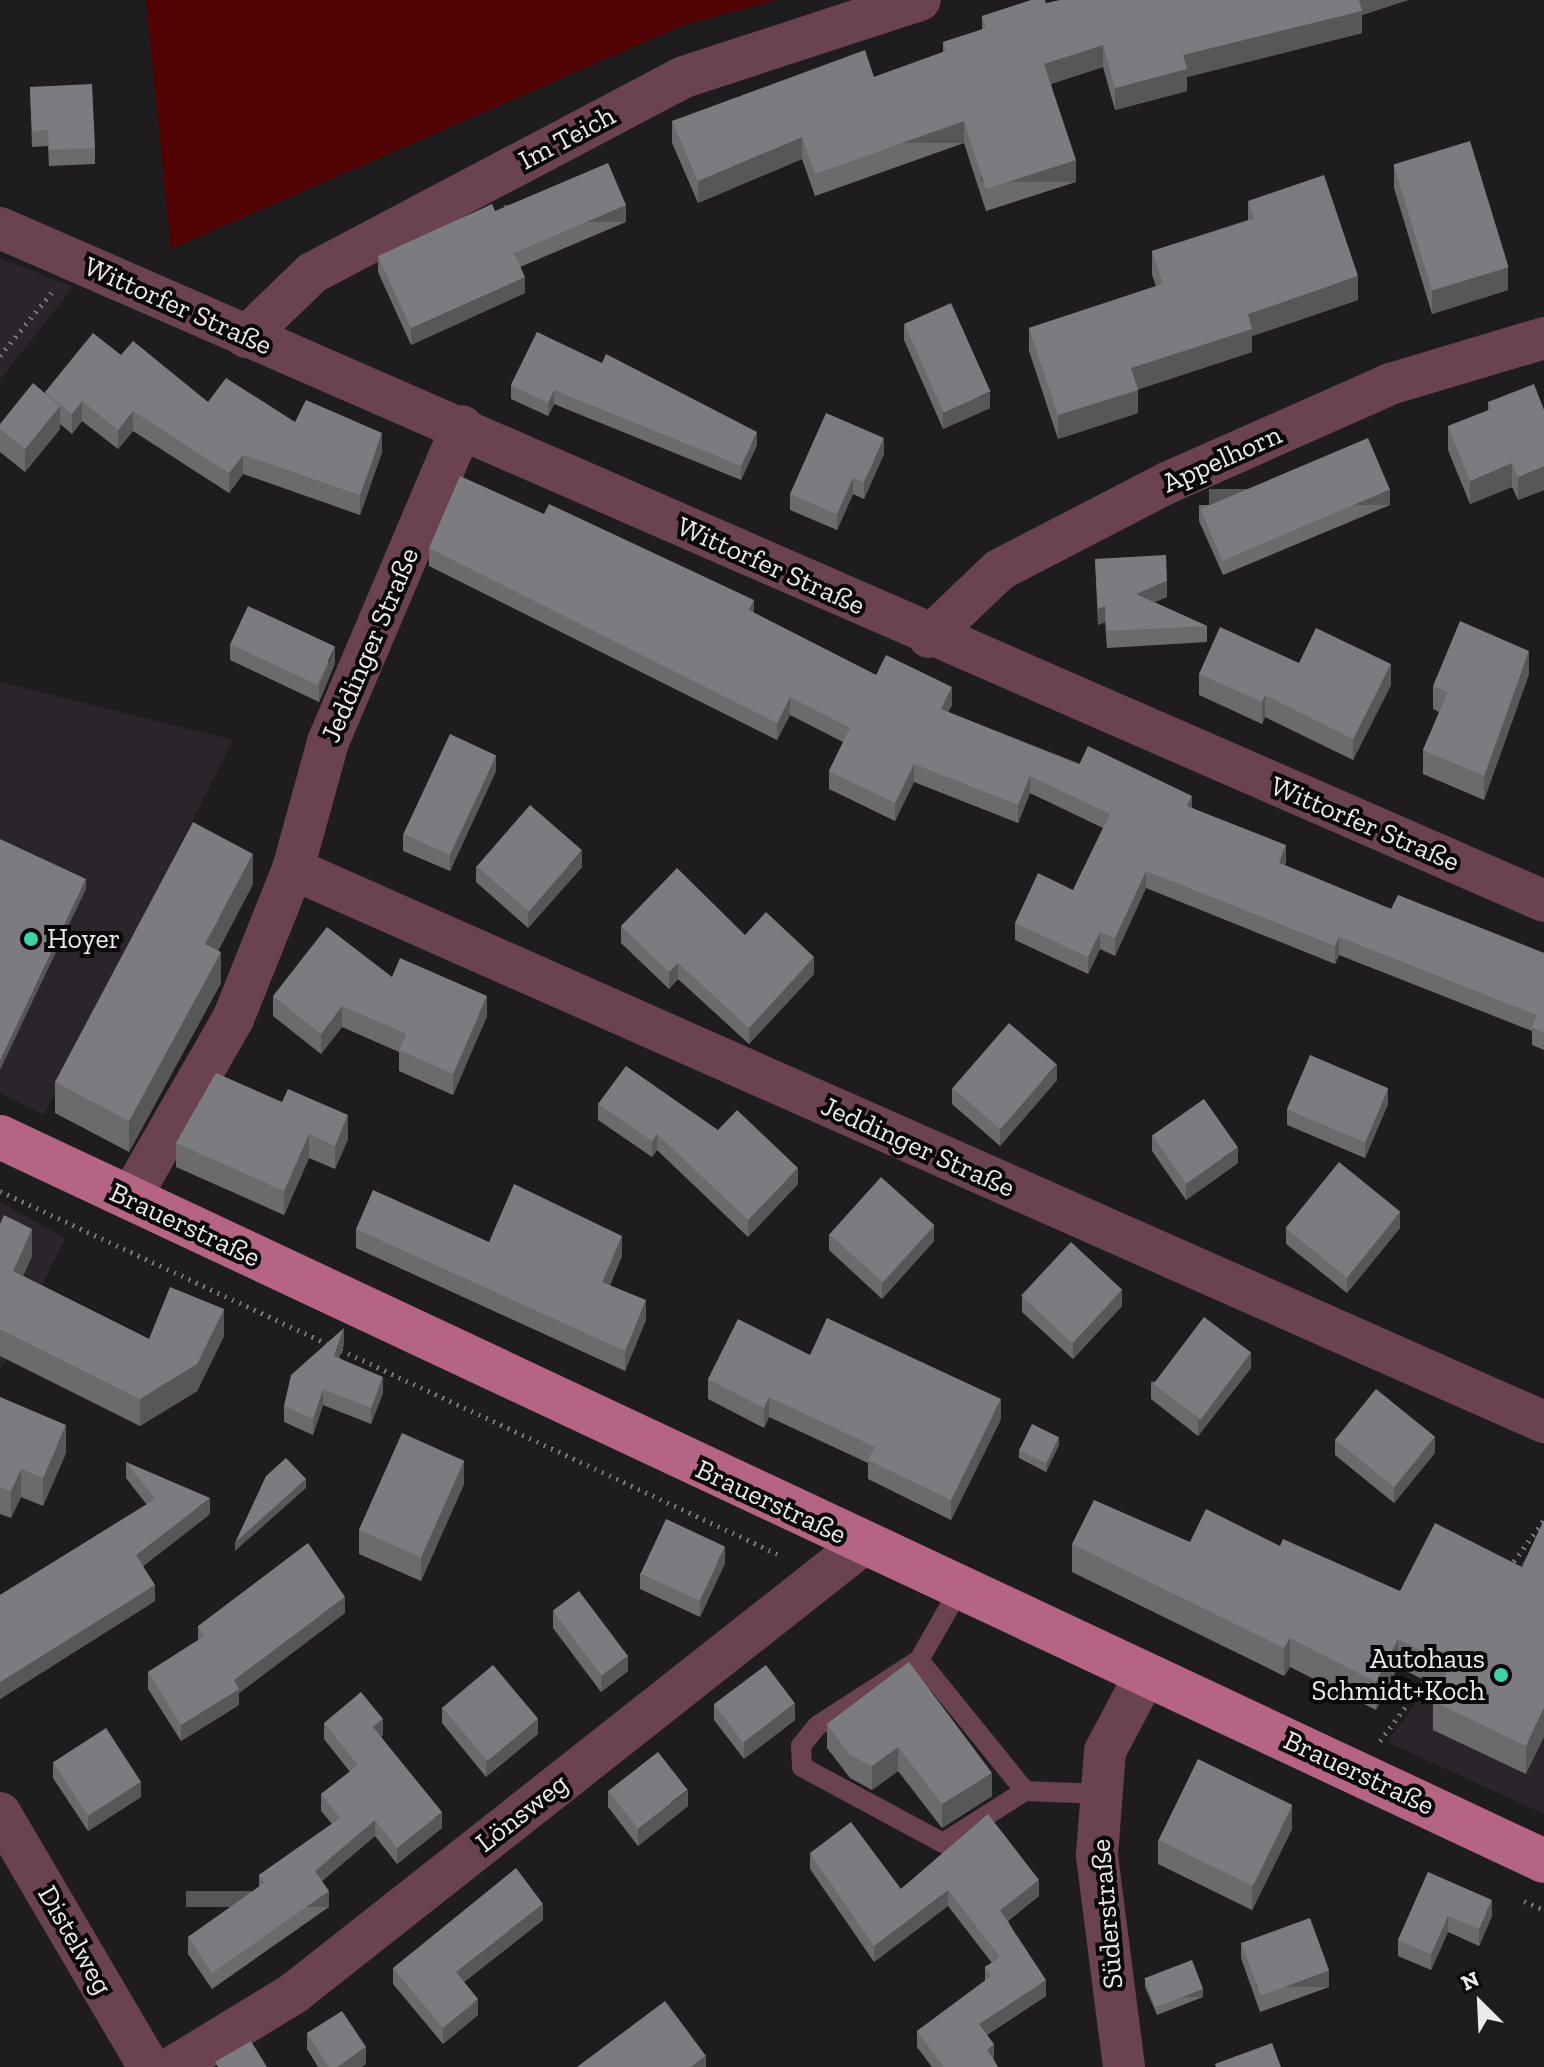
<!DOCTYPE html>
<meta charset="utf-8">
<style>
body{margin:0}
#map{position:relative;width:1544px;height:2067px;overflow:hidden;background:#1f1c20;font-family:"Zilla Slab",serif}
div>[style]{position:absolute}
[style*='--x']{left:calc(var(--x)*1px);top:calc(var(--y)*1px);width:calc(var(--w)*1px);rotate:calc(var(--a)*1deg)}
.built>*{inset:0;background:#2b242b}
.green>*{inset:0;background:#520303}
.path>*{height:5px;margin-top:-2.5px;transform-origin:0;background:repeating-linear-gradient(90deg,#767477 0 2px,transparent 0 8px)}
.service>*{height:20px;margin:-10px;padding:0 10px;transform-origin:10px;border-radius:10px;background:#6a4250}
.minor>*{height:42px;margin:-21px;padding:0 21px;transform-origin:21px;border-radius:21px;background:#6a4250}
.primary>*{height:44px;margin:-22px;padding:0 22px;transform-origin:22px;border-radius:22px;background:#b66483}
.wall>*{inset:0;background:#6b6b6e}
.shaded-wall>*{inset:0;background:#57575a;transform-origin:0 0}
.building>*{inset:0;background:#7c7c80;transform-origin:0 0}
.dots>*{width:22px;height:22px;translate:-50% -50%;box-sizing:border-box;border:4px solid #090709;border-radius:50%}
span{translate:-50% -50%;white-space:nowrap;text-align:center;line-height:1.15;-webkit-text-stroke:8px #090709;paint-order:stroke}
.street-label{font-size:28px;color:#ebe9eb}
.poi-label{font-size:28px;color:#ebe9eb}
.left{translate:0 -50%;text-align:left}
.right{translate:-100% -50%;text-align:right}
.north{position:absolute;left:1440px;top:1963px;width:80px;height:80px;-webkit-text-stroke:6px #090709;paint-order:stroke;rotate:336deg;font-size:22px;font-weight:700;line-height:32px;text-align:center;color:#ebe9eb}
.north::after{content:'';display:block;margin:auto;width:28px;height:36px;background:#ebe9eb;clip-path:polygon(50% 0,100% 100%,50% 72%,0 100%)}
</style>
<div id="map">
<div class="built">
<i style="clip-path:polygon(0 258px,73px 287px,0 380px)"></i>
<i style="clip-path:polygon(0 682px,233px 740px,44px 1115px,0 1093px)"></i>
<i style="clip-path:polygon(0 1202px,65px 1238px,0 1371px)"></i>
<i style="clip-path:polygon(1544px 1533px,1544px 1814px,1387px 1742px)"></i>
</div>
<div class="green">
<i style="clip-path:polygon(146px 0,777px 0,684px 25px,171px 249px)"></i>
</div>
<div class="path">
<i style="--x:0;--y:356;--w:82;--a:-50.9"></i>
<i style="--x:0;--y:1191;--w:863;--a:25.02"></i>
<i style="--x:1509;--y:1568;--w:59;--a:-53.9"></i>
<i style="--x:1380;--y:1741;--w:82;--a:-53.4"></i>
<i style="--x:1524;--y:1901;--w:22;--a:24"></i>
</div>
<div class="service">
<i style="--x:959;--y:1590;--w:81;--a:119.7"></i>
<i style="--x:919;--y:1660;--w:169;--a:51"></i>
<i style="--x:1025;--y:1791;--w:77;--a:2.2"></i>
<i style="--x:919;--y:1660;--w:121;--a:147.1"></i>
<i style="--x:817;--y:1726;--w:26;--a:129"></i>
<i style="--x:801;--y:1746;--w:21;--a:87"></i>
<i style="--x:802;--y:1767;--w:160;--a:28.3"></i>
<i style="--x:943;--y:1843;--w:97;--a:-32.4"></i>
</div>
<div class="minor">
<i style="--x:0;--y:228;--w:1684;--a:23.55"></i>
<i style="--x:246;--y:337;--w:92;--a:-44.1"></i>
<i style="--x:312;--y:273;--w:420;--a:-27.8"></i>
<i style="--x:684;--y:77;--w:248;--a:-18.1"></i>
<i style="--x:929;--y:637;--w:97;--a:-43.7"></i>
<i style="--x:999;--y:570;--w:189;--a:-27.4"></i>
<i style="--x:1167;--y:483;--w:244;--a:-23.9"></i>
<i style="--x:1390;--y:384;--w:161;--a:-16.6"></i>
<i style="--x:293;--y:869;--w:132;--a:-74.6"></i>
<i style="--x:328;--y:742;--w:343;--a:-67"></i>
<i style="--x:130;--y:1198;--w:207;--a:-60.1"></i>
<i style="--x:233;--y:1019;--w:162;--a:-68.2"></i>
<i style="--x:293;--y:869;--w:1368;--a:23.85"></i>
<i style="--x:0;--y:1813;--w:294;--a:59.6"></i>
<i style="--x:173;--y:2067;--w:142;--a:-31.4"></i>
<i style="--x:294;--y:1993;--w:723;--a:-38.26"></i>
<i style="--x:1124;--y:2067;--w:214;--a:-97.3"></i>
<i style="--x:1097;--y:1855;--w:104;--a:-85.6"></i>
<i style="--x:1105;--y:1751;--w:87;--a:-62"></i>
</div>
<div class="primary">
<i style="--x:0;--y:1137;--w:1705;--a:25.12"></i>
</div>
<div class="wall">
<i style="clip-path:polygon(1060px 0,1408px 0,1362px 15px,1362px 33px,1187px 77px,1187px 91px,1115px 110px,1103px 67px,1051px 84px,1076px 182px,986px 211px,964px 143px,815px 196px,802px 159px,698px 203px,672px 143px,672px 121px,874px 77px,943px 52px,943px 42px,982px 30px,982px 16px)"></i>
<i style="clip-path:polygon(30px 87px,95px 148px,95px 164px,49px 166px,48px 146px,32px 147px)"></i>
<i style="clip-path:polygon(1394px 165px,1508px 290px,1432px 314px,1394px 188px)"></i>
<i style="clip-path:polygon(1248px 201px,1358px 300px,1252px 336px,1252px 352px,1138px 389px,1138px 413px,1058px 439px,1029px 351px,1029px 328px,1156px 286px,1152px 275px,1152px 251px,1248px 220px)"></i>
<i style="clip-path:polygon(495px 211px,626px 222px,520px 267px,525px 293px,411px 345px,378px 272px,378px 256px)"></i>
<i style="clip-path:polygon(904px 324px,990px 408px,943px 429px,904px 340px)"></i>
<i style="clip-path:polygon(537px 332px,757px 445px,741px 480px,554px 404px,548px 416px,511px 399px,511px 385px)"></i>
<i style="clip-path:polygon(121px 355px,208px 402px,295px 422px,382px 452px,360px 515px,243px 474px,229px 493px,133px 431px,118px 449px,82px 421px,72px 434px,60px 424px,60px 429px,25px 472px,0 452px,0 424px,45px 393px)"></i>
<i style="clip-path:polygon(1488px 402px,1544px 410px,1544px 490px,1518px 500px,1512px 487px,1470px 504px,1448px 450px,1448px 426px,1488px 411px)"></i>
<i style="clip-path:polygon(884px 454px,864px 499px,853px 494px,837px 530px,790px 510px,790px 494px)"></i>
<i style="clip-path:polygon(1199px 505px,1390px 505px,1223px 575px,1199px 521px)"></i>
<i style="clip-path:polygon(429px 548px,754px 613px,876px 675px,952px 705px,948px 712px,1192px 808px,1286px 862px,1285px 865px,1391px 909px,1544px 953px,1544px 1050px,1532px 1045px,1532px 1031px,1339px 955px,1335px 964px,1146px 888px,1115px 956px,1100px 949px,1088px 974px,1015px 940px,1015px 923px,1073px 890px,1103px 828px,1030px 793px,1018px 823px,914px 782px,895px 821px,829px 789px,829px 771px,843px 742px,790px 715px,777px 740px,429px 566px)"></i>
<i style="clip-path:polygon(1095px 559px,1167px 597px,1154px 602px,1207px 626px,1207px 642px,1107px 648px,1105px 622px,1098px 625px)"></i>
<i style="clip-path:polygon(230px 644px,335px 663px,319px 702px,230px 660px)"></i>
<i style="clip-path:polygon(1299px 663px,1391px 685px,1353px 760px,1265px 717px,1262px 724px,1199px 695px,1199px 674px)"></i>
<i style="clip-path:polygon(1529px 674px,1484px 800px,1423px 774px,1423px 750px,1439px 712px,1433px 709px,1433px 686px)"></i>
<i style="clip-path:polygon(496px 771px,450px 871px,403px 851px,403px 834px)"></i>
<i style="clip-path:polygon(476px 866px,582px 867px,528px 928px,476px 882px)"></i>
<i style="clip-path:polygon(253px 884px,218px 951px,221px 983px,129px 1152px,55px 1113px,55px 1082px)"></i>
<i style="clip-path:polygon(621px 926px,745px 935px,814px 974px,749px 1044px,678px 979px,669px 989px,621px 943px)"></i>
<i style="clip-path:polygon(392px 977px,487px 1016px,453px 1095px,399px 1071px,399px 1052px,342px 1027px,321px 1054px,273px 1016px,273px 996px)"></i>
<i style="clip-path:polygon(216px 1073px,348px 1139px,335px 1169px,309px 1158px,284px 1215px,176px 1167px,176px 1143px)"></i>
<i style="clip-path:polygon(1057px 1080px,1000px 1146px,952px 1104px,952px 1088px)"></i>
<i style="clip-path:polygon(598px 1104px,798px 1184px,748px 1237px,657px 1150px,652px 1157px,598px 1120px)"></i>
<i style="clip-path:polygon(1388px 1104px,1365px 1158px,1287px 1125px,1287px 1109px)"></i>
<i style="clip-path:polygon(1152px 1135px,1238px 1163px,1186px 1200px,1152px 1151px)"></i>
<i style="clip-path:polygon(0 1224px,32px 1256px,23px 1276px,149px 1339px,224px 1336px,197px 1391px,140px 1426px,0 1356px)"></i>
<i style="clip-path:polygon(1286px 1228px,1400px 1228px,1347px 1293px,1286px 1244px)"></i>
<i style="clip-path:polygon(356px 1229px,622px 1256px,610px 1285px,646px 1320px,625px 1371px,356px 1248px)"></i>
<i style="clip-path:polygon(829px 1234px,934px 1241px,882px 1299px,829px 1250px)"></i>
<i style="clip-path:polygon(1022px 1296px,1122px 1306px,1073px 1359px,1022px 1312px)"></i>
<i style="clip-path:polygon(344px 1344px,339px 1358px,383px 1393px,371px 1424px,323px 1405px,313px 1435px,284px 1422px,284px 1406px)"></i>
<i style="clip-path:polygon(810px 1355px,1001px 1419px,951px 1520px,868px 1479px,868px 1463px,769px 1417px,764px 1428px,708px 1399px,708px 1379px)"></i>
<i style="clip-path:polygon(1251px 1368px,1198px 1436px,1151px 1399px,1151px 1382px)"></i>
<i style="clip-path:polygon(0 1397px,66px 1453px,43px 1506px,21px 1497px,11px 1518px,0 1514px)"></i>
<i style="clip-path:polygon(1335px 1439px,1435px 1453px,1394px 1503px,1335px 1455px)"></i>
<i style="clip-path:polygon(1059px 1445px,1046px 1472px,1019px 1458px,1019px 1450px)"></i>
<i style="clip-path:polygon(126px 1462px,210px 1514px,143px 1566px,155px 1601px,0 1699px,0 1595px,147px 1505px,126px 1478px)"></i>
<i style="clip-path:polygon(464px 1484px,421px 1581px,359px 1554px,359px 1530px)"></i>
<i style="clip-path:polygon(1544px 1520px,1526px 1774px,1433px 1730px,1433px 1701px,1440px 1688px,1398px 1667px,1376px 1710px,1290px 1667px,1284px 1676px,1072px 1572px,1072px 1544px,1190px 1542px,1280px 1546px,1400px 1591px,1522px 1567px)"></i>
<i style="clip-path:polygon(725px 1563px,700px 1617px,640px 1589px,640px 1573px)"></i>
<i style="clip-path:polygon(553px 1612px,628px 1671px,601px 1692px,553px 1628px)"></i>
<i style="clip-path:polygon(345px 1613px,239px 1693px,239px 1705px,181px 1741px,148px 1689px,148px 1672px,198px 1640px,198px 1626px)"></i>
<i style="clip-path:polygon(909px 1662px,992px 1796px,942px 1828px,898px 1771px,872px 1790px,850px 1778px,827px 1748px,827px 1724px)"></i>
<i style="clip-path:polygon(714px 1704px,795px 1720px,744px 1759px,714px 1720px)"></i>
<i style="clip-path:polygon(442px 1707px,538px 1734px,486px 1777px,442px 1723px)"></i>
<i style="clip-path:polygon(324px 1723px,383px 1735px,381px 1737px,442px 1828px,397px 1864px,375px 1836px,322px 1881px,329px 1907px,212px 1989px,188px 1954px,188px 1937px,259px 1887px,259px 1875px,332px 1824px,321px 1811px,321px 1794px,350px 1772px,324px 1739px)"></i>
<i style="clip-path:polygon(53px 1762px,141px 1797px,88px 1831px,53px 1778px)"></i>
<i style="clip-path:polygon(608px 1791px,688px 1806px,638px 1846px,608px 1807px)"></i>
<i style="clip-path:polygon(988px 1814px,1039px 1896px,1008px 1921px,1046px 1996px,987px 2035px,994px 2060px,998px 2067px,932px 2067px,917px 2047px,917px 2031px,985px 1981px,985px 1967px,992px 1963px,948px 1906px,874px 1962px,810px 1869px,810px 1853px,901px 1889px)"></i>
<i style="clip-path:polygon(1292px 1829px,1252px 1910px,1158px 1864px,1158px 1840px)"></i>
<i style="clip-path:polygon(1428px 1872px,1492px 1916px,1479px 1946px,1448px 1932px,1431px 1970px,1398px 1956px,1398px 1940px)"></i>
<i style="clip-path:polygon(543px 1920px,464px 1982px,478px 2015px,443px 2044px,393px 1984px,393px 1968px)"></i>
<i style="clip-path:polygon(1241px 1942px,1329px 1987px,1260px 2012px,1241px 1958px)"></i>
<i style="clip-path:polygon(1145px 1979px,1203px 1997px,1157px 2015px,1145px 1987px)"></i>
<i style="clip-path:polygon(307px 2033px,366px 2064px,361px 2067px,318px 2067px,307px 2049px)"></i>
</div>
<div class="shaded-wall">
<i style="clip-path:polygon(1357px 0,1408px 0,1362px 15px,1362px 33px,1187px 77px,1187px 91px,1115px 110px,1115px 88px,1183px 55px)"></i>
<i style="clip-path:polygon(1103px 45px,1103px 67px,1044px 86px,1044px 64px)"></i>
<i style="left:964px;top:121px;width:22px;height:158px;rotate:90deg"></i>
<i style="clip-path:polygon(802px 137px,802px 159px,698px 203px,698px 181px)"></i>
<i style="left:1076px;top:160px;width:22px;height:95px;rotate:90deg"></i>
<i style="left:626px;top:205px;width:17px;height:122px;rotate:90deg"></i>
<i style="clip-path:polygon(1508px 267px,1508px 290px,1432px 314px,1432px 290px)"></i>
<i style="clip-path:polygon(1358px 276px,1358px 300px,1252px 336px,1252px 352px,1131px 392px,1131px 368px,1248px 314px)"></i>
<i style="clip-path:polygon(525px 277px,525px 293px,411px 345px,411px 328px)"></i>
<i style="clip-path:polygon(554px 390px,554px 404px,548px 416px,548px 403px)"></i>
<i style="clip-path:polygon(1138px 390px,1138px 413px,1058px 439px,1058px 415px)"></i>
<i style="clip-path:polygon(990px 392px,990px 408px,943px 429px,943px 413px)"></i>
<i style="clip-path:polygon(82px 401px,82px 421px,72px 434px,72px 414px)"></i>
<i style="clip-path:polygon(60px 406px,60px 429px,25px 472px,25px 449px)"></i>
<i style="clip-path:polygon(133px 411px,133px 431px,118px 449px,118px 430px)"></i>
<i style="clip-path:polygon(757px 432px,757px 445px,741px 480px,741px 466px)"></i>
<i style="clip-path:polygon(382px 433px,382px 452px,360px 515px,360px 495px)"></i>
<i style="clip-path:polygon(884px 438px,884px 454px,864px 499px,864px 482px)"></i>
<i style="clip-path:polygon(243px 455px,243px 474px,229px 493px,229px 473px)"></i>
<i style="clip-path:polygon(1512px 463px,1512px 487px,1470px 504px,1470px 481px)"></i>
<i style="clip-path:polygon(1544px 466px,1544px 490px,1518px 500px,1518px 477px)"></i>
<i style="clip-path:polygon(853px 478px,853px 494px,837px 530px,837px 514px)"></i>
<i style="left:1390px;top:489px;width:16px;height:181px;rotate:90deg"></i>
<i style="clip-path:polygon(1167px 581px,1167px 597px,1136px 610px,1136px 594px)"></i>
<i style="clip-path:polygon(754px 600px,754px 617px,749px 610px)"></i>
<i style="clip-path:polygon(1105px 606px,1105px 622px,1098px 625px,1098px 609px)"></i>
<i style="clip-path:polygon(335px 647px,335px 663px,319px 702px,319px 686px)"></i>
<i style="clip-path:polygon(1529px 651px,1529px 674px,1484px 800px,1484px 776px)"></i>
<i style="clip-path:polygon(1391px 664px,1391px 685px,1353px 760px,1353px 739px)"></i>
<i style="clip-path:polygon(952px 687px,952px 705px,941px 727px,941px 709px)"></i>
<i style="clip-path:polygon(1265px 695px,1265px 717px,1262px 724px,1262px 702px)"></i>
<i style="clip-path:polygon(790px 697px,790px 715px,777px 740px,777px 723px)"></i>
<i style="clip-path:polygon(496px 755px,496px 771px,450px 871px,450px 855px)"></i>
<i style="clip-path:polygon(914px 764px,914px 782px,895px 821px,895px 803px)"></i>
<i style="clip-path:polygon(1030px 776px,1030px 793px,1018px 823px,1018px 805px)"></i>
<i style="clip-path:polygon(1192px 796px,1192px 813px,1187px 806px)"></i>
<i style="clip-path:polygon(1286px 845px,1286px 862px,1279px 880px,1279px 863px)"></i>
<i style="clip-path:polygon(582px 851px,582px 867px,528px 928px,528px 911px)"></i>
<i style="clip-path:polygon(253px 854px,253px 884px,205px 975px,205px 944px)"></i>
<i style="clip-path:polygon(1146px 871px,1146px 888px,1115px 956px,1115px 938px)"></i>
<i style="clip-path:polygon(86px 879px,86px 889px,0 1070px,0 1061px)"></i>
<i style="clip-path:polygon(1100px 932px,1100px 949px,1088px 974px,1088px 957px)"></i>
<i style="clip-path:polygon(1339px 937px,1339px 955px,1335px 964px,1335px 946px)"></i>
<i style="clip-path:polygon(221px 952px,221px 983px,129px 1152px,129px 1121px)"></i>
<i style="clip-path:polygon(814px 957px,814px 974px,749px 1044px,749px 1028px)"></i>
<i style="clip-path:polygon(678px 963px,678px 979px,669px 989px,669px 972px)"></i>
<i style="clip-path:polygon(487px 996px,487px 1016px,453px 1095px,453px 1074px)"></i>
<i style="clip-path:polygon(342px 1006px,342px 1027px,321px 1054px,321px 1034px)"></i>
<i style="clip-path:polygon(1057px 1064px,1057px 1080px,1000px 1146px,1000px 1129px)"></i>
<i style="clip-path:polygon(1388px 1088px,1388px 1104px,1365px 1158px,1365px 1142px)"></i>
<i style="clip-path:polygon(348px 1115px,348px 1139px,335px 1169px,335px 1146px)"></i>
<i style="clip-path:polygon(309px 1134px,309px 1158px,284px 1215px,284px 1191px)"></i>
<i style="clip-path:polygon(657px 1134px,657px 1150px,652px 1157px,652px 1141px)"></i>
<i style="clip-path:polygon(1238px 1147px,1238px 1163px,1186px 1200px,1186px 1184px)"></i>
<i style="clip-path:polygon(798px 1168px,798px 1184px,748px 1237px,748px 1220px)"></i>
<i style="clip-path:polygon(1400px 1212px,1400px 1228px,1347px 1293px,1347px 1277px)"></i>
<i style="clip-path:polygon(934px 1225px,934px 1241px,882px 1299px,882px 1283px)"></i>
<i style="clip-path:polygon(32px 1229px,32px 1256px,13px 1298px,13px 1271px)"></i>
<i style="clip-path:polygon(622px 1236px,622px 1256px,602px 1302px,602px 1282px)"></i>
<i style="clip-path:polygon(1122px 1290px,1122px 1306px,1073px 1359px,1073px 1342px)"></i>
<i style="clip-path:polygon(646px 1300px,646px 1320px,625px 1371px,625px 1351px)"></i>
<i style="clip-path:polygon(224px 1309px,224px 1336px,197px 1391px,140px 1426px,140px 1399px)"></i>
<i style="clip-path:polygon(344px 1328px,344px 1344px,334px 1372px,334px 1356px)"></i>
<i style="clip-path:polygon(1251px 1352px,1251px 1368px,1198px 1436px,1198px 1420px)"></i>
<i style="clip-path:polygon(383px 1377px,383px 1393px,371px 1424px,371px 1408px)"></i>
<i style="clip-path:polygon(323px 1389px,323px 1405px,313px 1435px,313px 1419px)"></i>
<i style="clip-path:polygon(769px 1397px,769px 1417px,764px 1428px,764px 1408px)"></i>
<i style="clip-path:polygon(1001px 1399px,1001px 1419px,951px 1520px,951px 1500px)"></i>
<i style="clip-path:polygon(66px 1425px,66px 1453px,43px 1506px,43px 1478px)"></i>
<i style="clip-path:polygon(1059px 1437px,1059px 1445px,1046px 1472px,1046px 1463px)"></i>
<i style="clip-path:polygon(1435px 1437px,1435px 1453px,1394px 1503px,1394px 1487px)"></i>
<i style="clip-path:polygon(464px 1460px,464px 1484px,421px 1581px,421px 1557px)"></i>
<i style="clip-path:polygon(21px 1469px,21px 1497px,11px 1518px,11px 1491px)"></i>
<i style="clip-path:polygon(306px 1479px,306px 1488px,235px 1551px,235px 1543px)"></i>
<i style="clip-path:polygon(210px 1498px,210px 1514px,136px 1572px,136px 1555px)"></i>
<i style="clip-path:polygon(725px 1546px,725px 1563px,700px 1617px,700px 1601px)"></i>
<i style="clip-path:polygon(155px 1585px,155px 1601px,0 1699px,0 1682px)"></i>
<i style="clip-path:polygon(345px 1597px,345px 1613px,239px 1693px,239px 1705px,181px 1741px,181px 1725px,234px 1680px)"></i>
<i style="clip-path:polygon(1290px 1638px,1290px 1667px,1284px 1676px,1284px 1648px)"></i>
<i style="clip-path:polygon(1398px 1639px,1398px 1667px,1376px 1710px,1376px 1682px)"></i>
<i style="clip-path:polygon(628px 1655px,628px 1671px,601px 1692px,601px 1676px)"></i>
<i style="clip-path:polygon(795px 1703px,795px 1720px,744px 1759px,744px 1742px)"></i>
<i style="clip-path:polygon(1544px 1708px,1544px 1737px,1526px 1774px,1526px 1746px)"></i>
<i style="clip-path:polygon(538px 1718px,538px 1734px,486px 1777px,486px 1760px)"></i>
<i style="clip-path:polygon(383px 1719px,383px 1735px,373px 1743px,373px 1727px)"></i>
<i style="clip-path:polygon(898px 1747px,898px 1771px,872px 1790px,872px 1766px)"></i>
<i style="clip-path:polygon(992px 1773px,992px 1796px,942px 1828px,942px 1804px)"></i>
<i style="clip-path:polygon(141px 1781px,141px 1797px,88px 1831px,88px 1815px)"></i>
<i style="clip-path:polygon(688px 1790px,688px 1806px,638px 1846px,638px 1829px)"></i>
<i style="clip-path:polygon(1292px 1805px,1292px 1829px,1252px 1910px,1252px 1886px)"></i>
<i style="clip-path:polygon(442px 1812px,442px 1828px,397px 1864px,397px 1848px)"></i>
<i style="clip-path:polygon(375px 1820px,375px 1836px,315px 1887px,315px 1871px)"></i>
<i style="clip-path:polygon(1039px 1880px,1039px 1896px,1000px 1926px,1000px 1910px)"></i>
<i style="clip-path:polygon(948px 1890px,948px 1906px,874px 1962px,874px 1946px)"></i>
<i style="left:329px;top:1891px;width:16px;height:143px;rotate:90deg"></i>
<i style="clip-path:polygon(1492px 1900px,1492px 1916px,1479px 1946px,1479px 1929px)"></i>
<i style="clip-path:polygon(543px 1904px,543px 1920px,456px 1988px,456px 1972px)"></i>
<i style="clip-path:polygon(1448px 1916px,1448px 1932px,1431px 1970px,1431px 1954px)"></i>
<i style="left:1329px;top:1971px;width:16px;height:73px;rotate:90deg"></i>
<i style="clip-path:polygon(1046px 1980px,1046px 1996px,979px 2040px,979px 2024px)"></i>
<i style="left:1203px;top:1989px;width:8px;height:49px;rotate:90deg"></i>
<i style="clip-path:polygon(478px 1999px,478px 2015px,443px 2044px,443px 2028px)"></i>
<i style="clip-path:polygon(994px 2044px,994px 2060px,987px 2050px)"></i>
<i style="clip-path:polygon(366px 2047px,366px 2064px,361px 2067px,337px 2067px)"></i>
<i style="clip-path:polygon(706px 2056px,706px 2067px,691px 2067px)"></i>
</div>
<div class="building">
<i style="clip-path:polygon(1031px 0,1045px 0,1046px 4px,1060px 0,1359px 0,1362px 11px,1183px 55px,1187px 69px,1115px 88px,1103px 45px,1044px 64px,1076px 160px,986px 189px,964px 121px,815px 174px,802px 137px,698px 181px,672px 121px,865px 50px,874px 77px,946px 51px,943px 42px,986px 28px,982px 16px)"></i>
<i style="clip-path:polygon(92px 84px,95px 148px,49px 150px,48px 130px,32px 131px,30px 87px)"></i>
<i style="left:1470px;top:141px;width:132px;height:80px;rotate:73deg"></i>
<i style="clip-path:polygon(608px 163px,626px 205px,514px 253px,525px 277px,411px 328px,378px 256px,492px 204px,495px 211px)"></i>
<i style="clip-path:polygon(1324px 175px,1358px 276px,1248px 314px,1252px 329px,1131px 368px,1138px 390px,1058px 415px,1029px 328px,1163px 284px,1152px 251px,1254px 219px,1248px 201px)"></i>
<i style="left:951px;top:303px;width:97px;height:51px;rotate:66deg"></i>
<i style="clip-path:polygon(537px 332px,602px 363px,606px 354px,757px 432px,741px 466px,554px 390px,548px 403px,511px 385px)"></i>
<i style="clip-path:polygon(93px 333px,121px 355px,133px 341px,208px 402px,226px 378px,295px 422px,306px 400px,382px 433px,360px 495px,243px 455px,229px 473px,133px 411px,118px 430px,82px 401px,72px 414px,45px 392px)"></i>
<i style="clip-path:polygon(33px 383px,60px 406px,25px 449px,0 429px,0 424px)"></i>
<i style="clip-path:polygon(1534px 384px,1544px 410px,1544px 466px,1518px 477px,1512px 463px,1470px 481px,1448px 426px,1491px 409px,1488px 402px)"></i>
<i style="clip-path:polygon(826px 413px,884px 438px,864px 482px,853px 478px,837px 514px,790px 494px)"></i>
<i style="left:1368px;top:438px;width:56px;height:182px;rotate:67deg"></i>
<i style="clip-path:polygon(460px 476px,544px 514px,549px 504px,754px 600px,749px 610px,876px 675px,886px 655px,952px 687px,941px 709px,1079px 765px,1088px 746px,1192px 796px,1187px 806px,1286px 845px,1279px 863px,1391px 909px,1398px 895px,1544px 953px,1544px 1033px,1532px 1027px,1537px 1015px,1339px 937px,1335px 946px,1146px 871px,1115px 938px,1100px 932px,1088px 957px,1015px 923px,1038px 873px,1073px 890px,1110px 814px,1030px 776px,1018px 805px,914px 764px,895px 803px,829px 771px,850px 728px,790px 697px,777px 723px,429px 548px)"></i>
<i style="clip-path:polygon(1166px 555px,1167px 581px,1136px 594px,1207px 626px,1107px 631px,1105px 606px,1098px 609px,1095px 559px)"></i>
<i style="left:248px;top:606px;width:96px;height:42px;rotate:25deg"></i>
<i style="clip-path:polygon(1460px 621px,1529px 651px,1484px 776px,1423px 750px,1448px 692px,1433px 686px)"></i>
<i style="clip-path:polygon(1220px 627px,1299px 663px,1316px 628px,1391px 664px,1353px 739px,1265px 695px,1262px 702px,1199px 674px)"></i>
<i style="left:450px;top:734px;width:51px;height:110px;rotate:25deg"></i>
<i style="left:530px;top:805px;width:69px;height:81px;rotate:41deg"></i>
<i style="clip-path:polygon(193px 822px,253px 854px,205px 944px,221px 952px,129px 1121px,55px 1082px)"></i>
<i style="clip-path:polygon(0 839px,86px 879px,0 1061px)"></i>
<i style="clip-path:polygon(677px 868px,745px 935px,766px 912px,814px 957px,749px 1028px,678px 963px,669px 972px,621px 926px)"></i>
<i style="clip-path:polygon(327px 927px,392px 977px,400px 958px,487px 996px,453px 1074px,399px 1050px,407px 1034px,342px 1006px,321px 1034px,273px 996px)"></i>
<i style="left:1009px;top:1023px;width:63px;height:86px;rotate:41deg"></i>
<i style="left:1310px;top:1055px;width:85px;height:59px;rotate:23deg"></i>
<i style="clip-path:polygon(626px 1066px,718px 1130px,737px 1110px,798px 1168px,748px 1220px,657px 1134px,652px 1141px,598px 1104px)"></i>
<i style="clip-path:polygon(216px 1073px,282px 1102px,288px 1089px,348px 1115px,335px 1146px,309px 1134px,284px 1191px,176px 1143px)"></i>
<i style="left:1204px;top:1099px;width:59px;height:63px;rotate:55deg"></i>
<i style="left:1339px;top:1162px;width:79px;height:85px;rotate:39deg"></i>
<i style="left:881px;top:1177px;width:72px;height:77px;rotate:42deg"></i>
<i style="clip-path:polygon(514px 1184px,622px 1236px,602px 1282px,646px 1300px,625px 1351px,356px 1229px,373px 1190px,489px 1242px)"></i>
<i style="clip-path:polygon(4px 1215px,32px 1229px,13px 1271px,149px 1339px,170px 1287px,224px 1309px,197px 1364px,140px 1399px,0 1329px,0 1224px)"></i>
<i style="left:1071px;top:1242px;width:70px;height:73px;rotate:43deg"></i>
<i style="left:1204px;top:1317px;width:59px;height:84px;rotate:37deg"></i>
<i style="clip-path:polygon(827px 1318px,1001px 1399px,951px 1500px,868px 1460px,875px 1447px,769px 1397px,764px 1408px,708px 1379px,738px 1319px,810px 1355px)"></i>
<i style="clip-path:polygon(344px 1328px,334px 1356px,383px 1377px,371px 1408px,323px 1389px,313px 1419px,284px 1406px,291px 1375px)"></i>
<i style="left:1376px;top:1389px;width:76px;height:65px;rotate:39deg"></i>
<i style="clip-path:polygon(0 1397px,66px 1425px,43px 1478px,21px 1469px,11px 1491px,0 1487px)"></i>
<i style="left:1032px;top:1424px;width:30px;height:29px;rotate:26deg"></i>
<i style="left:402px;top:1433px;width:68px;height:106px;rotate:24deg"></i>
<i style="clip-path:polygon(286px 1458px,306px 1479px,235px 1543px,266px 1476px)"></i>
<i style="clip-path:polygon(126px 1462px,210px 1498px,136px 1555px,155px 1585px,0 1682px,0 1595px,155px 1499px)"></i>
<i style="clip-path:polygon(1094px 1500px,1190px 1542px,1206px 1509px,1280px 1546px,1283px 1539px,1400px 1591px,1435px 1523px,1522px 1567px,1544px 1520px,1544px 1708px,1526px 1746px,1433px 1701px,1450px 1665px,1398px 1639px,1376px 1682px,1290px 1638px,1284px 1648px,1072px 1544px)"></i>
<i style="left:666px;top:1519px;width:65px;height:60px;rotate:25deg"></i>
<i style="clip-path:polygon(308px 1543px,345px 1597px,234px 1680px,239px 1689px,181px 1725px,148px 1672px,205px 1636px,198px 1626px)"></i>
<i style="left:579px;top:1591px;width:81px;height:33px;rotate:53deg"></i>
<i style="clip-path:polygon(909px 1662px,992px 1773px,942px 1804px,898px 1747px,872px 1766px,850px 1755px,827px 1724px)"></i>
<i style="left:493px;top:1665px;width:70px;height:66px;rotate:50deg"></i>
<i style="left:766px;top:1665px;width:48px;height:65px;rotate:53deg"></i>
<i style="clip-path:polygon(361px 1692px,383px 1719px,373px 1727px,442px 1812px,397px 1848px,375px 1820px,315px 1871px,329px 1891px,212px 1973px,188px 1937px,264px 1883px,259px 1875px,340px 1818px,321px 1794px,358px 1765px,324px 1723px)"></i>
<i style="left:106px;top:1728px;width:64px;height:63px;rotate:57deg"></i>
<i style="left:658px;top:1752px;width:48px;height:63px;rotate:52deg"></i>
<i style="left:1198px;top:1759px;width:105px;height:90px;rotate:26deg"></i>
<i style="clip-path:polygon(988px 1814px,1039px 1880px,1000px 1910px,1046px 1980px,979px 2024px,994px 2044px,987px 2050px,998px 2067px,944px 2067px,917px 2031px,991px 1976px,985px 1967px,1000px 1957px,948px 1890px,874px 1946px,810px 1853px,851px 1822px,901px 1889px)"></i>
<i style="clip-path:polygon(516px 1868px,543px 1904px,456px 1972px,478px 1999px,443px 2028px,393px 1968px)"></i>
<i style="clip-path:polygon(1428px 1872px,1492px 1900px,1479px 1929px,1448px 1916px,1431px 1954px,1398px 1940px)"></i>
<i style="left:1310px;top:1918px;width:56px;height:73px;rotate:70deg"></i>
<i style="left:1192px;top:1960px;width:31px;height:51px;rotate:69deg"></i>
<i style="clip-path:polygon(665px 2001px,706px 2056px,691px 2067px,577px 2067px)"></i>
<i style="clip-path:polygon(342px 2011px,366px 2047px,337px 2067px,329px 2067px,307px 2033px)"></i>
<i style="clip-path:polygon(251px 2041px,267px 2067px,218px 2067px,215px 2062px)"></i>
<i style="clip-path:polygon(1272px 2043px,1281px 2067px,1216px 2067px,1215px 2064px)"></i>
</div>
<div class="dots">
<i style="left:31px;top:939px;background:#3cd4a4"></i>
<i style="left:1501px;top:1675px;background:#3cd4a4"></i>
</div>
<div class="street-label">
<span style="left:567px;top:138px;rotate:-28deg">Im Teich</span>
<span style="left:178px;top:306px;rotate:24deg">Wittorfer Straße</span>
<span style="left:1222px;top:459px;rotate:-24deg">Appelhorn</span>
<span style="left:771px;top:566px;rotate:24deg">Wittorfer Straße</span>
<span style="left:370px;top:645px;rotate:-67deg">Jeddinger Straße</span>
<span style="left:1365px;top:824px;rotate:23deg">Wittorfer Straße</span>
<span style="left:918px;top:1147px;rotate:24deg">Jeddinger Straße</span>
<span style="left:185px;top:1225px;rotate:25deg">Brauerstraße</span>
<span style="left:771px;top:1502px;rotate:25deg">Brauerstraße</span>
<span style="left:1359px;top:1773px;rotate:25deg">Brauerstraße</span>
<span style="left:522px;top:1813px;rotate:-38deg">Lönsweg</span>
<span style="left:1107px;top:1914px;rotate:-95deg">Süderstraße</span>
<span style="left:75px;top:1940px;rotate:60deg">Distelweg</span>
</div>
<div class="poi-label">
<span class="left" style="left:47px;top:939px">Hoyer</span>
<span class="right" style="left:1485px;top:1675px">Autohaus<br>Schmidt+Koch</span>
</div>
<div class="north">N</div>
</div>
